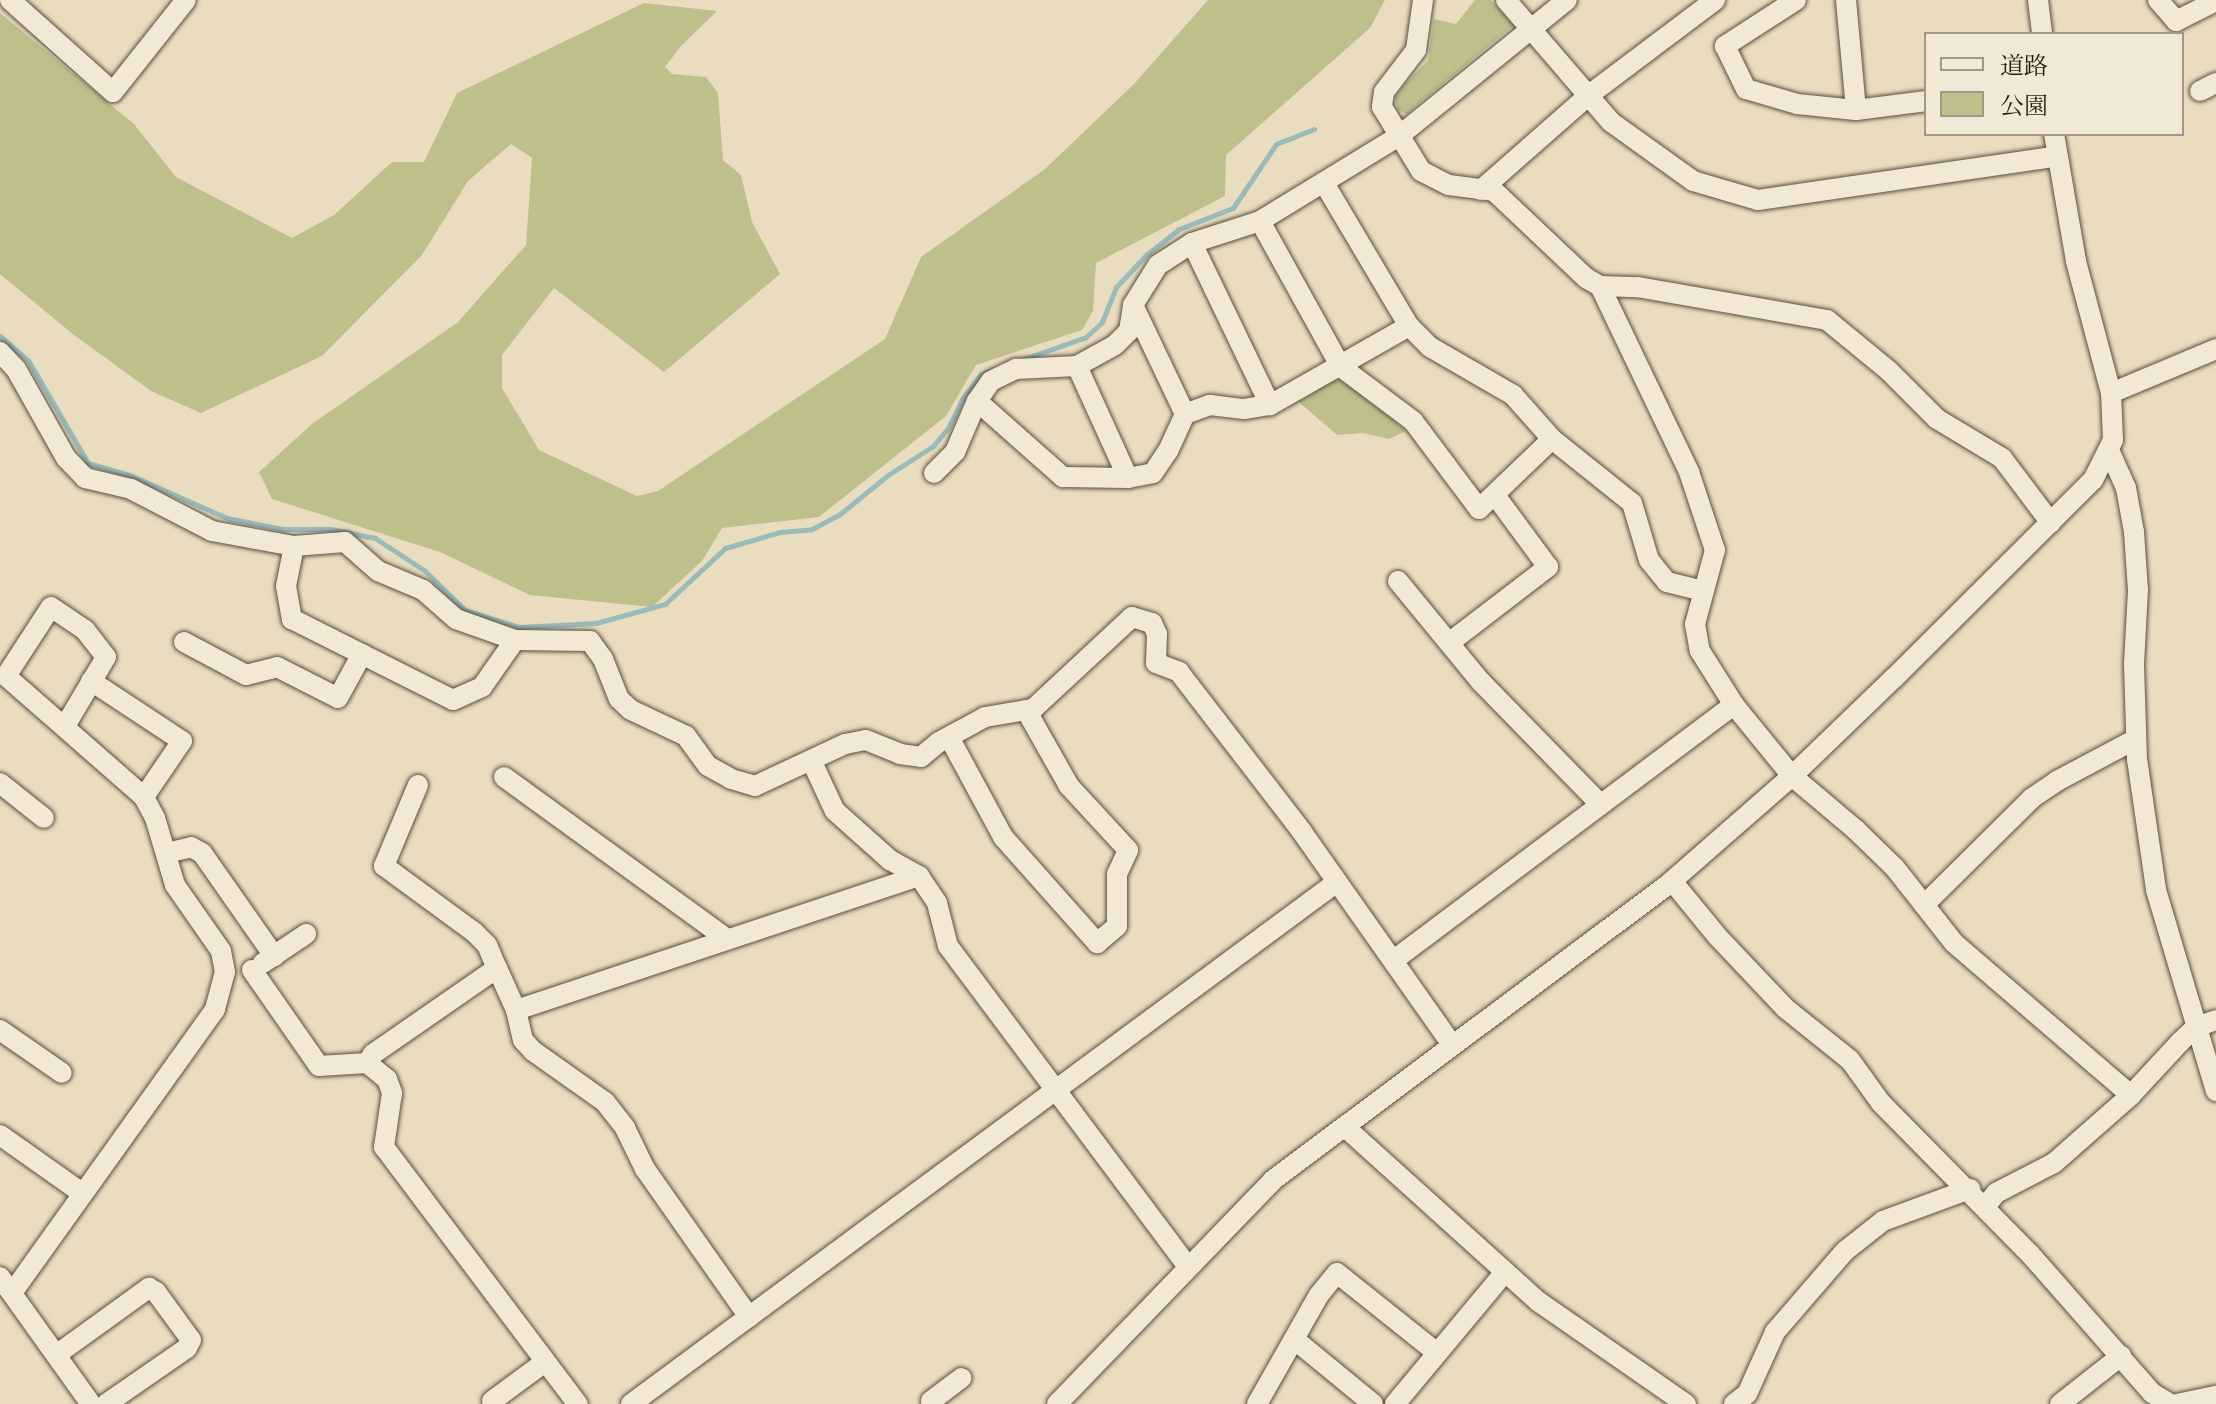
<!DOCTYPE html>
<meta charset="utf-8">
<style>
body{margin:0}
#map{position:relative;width:2216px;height:1404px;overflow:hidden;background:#eaddbf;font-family:"IM FELL English","Noto Serif JP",serif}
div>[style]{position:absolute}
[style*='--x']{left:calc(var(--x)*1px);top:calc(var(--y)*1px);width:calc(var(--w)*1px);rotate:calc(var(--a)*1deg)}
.green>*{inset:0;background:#bfbf8c}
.stream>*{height:5px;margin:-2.5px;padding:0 2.5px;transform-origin:2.5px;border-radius:2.5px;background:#9bbabb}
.roads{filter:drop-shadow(0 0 2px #584d40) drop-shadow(0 0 2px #584d40)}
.minor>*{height:20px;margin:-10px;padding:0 10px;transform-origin:10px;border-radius:10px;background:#f1e9d5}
span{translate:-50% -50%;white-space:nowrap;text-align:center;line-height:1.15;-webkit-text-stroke:6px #f1e9d5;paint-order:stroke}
.legend{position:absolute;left:1924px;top:32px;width:260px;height:104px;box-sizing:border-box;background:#f1e9d5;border:2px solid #a09789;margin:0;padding:10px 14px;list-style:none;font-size:24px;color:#271d16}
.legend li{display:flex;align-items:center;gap:16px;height:40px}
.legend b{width:40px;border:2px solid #a09789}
</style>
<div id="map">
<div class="green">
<i style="clip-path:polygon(1208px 0,1385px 0,1370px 28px,1226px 155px,1225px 196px,1096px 263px,1093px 311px,1082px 330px,976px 365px,946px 416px,819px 517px,722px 528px,702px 561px,652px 607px,530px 595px,440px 552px,272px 499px,259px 472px,312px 424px,458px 322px,526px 245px,532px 158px,511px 144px,468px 181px,422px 255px,322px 356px,201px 413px,151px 391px,74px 335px,0 274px,0 13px,134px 124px,176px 177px,292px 238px,334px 215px,392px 162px,424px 162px,457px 93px,644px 3px,717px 11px,681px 46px,665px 67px,672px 74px,706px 77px,718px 93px,723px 160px,741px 175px,752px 222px,780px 274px,664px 372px,554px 288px,502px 355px,502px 388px,539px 450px,637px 496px,658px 491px,885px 339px,921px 257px,1045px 169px,1134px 84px)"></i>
<i style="clip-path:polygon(1475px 0,1491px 0,1514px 25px,1406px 114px,1398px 110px,1395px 98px,1402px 87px,1428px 60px,1434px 19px,1456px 24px)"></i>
<i style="clip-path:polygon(1333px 380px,1348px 382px,1406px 431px,1389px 439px,1363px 433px,1337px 435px,1299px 402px)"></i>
</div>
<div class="stream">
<i style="--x:0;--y:336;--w:37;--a:41"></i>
<i style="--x:28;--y:360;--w:119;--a:59.8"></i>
<i style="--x:88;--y:463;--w:44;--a:15.9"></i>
<i style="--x:130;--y:475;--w:106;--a:23.9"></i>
<i style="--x:227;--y:518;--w:57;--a:11.1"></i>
<i style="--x:283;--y:529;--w:48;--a:0"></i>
<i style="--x:331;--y:529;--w:45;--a:11.6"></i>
<i style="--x:375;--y:538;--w:60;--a:33.4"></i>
<i style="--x:425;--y:571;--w:56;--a:44.3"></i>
<i style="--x:465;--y:610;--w:57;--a:17.5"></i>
<i style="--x:519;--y:627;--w:77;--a:-3"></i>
<i style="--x:596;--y:623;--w:72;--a:-15.4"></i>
<i style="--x:665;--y:604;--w:82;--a:-43"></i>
<i style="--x:725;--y:548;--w:57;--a:-16.2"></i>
<i style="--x:780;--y:532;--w:32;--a:-5"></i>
<i style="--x:812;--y:529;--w:32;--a:-28"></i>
<i style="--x:840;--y:514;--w:62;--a:-39.1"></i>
<i style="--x:888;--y:475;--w:54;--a:-32.8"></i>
<i style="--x:933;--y:446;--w:23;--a:-50"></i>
<i style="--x:948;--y:428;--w:32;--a:-64"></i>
<i style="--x:962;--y:399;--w:31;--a:-53"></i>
<i style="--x:981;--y:374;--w:9;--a:-21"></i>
<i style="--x:1018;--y:361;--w:72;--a:-19.4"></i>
<i style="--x:1086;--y:337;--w:22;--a:-43"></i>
<i style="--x:1102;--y:322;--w:38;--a:-68"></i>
<i style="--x:1116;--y:287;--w:44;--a:-46.8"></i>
<i style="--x:1146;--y:255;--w:42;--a:-38.2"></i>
<i style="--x:1179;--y:229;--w:58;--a:-21.3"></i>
<i style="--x:1233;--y:208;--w:77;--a:-56.1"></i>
<i style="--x:1276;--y:144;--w:41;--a:-21.5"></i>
</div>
<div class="roads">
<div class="minor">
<i style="--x:10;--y:0;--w:138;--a:41.8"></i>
<i style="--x:113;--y:92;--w:117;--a:-51.6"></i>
<i style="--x:1423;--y:0;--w:50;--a:98"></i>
<i style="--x:1416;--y:50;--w:53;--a:127.3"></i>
<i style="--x:1384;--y:92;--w:15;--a:98"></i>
<i style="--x:1382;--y:107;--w:75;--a:58.6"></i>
<i style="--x:1421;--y:171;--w:31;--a:27"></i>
<i style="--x:1449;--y:185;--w:45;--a:7.6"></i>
<i style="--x:1494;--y:191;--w:127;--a:43.4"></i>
<i style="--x:1586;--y:278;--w:16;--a:30"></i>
<i style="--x:1600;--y:286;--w:38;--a:2"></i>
<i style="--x:1638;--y:287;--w:192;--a:9.9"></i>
<i style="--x:1827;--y:320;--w:80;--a:39.4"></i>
<i style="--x:1889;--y:371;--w:68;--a:45"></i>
<i style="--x:1937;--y:419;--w:76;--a:31"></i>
<i style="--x:2002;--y:458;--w:81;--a:53"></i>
<i style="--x:1506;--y:0;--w:161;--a:49.3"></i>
<i style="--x:1611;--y:122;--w:101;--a:35.7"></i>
<i style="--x:1693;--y:181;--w:68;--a:16.3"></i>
<i style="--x:1758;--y:200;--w:303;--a:-8.3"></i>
<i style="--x:1796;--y:0;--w:85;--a:147.1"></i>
<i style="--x:1725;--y:46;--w:48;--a:64"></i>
<i style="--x:1746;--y:89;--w:53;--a:16.4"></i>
<i style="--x:1797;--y:104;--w:59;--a:5.8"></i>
<i style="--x:1856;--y:110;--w:71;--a:-7.3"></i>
<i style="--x:1846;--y:0;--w:110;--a:84.8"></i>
<i style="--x:2038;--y:0;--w:34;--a:83"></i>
<i style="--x:2158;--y:0;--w:28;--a:49"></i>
<i style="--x:2176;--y:21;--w:45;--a:-26.6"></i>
<i style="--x:2200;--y:91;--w:18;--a:-27"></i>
<i style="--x:1324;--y:183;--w:166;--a:59.3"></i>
<i style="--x:1409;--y:326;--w:30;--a:45"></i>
<i style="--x:1430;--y:347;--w:96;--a:30"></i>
<i style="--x:1513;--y:395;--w:59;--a:48.4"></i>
<i style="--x:1552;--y:439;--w:102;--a:38.7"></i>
<i style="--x:1632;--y:503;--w:59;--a:73.4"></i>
<i style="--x:1649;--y:560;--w:28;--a:51"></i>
<i style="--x:1667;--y:582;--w:36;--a:14"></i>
<i style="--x:1481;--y:190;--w:144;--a:-41.3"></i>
<i style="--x:1589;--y:95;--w:158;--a:-37"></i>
<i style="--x:1260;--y:221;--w:167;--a:61"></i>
<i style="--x:1341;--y:367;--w:90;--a:36.9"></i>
<i style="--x:1413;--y:421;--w:110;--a:53.1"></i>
<i style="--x:1479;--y:509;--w:101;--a:-43.8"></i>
<i style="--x:1192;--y:243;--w:180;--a:64.3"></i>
<i style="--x:1600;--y:286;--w:206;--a:64.4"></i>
<i style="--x:1689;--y:472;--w:82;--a:71.6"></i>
<i style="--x:1715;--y:550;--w:77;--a:105.1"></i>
<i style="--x:1695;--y:624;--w:27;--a:80"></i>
<i style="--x:1700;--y:651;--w:64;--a:57.8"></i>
<i style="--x:1734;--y:705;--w:92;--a:50.8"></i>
<i style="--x:1792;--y:776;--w:84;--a:40.2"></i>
<i style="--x:1856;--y:830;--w:54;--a:44.3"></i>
<i style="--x:1895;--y:868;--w:95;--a:51.8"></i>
<i style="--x:1954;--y:943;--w:233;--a:40.7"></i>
<i style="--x:1133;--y:305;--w:121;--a:64.5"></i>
<i style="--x:0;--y:352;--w:23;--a:47"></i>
<i style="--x:16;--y:369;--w:102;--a:60.7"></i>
<i style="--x:66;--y:458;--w:28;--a:46"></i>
<i style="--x:85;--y:478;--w:47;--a:13.4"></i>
<i style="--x:131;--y:489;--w:91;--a:27.4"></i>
<i style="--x:212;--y:531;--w:83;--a:10.4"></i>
<i style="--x:294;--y:546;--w:51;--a:-4.5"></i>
<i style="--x:345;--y:542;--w:44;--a:41.3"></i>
<i style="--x:378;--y:571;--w:49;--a:22.9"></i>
<i style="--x:423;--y:590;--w:44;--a:41.3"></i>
<i style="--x:456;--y:619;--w:63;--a:19.6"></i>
<i style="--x:515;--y:640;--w:75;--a:0.8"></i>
<i style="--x:590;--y:641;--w:22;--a:54"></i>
<i style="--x:603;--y:659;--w:43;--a:68.2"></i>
<i style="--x:619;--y:699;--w:16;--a:43"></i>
<i style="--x:631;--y:710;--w:61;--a:25.3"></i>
<i style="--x:686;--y:736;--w:37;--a:54"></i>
<i style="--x:708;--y:766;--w:26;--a:29"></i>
<i style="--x:731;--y:779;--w:25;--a:16"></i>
<i style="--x:755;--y:786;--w:99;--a:-25"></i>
<i style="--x:845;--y:744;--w:21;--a:-11"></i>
<i style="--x:866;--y:740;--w:37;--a:22"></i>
<i style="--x:900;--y:754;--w:21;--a:8"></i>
<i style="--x:921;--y:757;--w:23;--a:-40"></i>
<i style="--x:939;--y:742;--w:52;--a:-28.5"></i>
<i style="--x:985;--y:717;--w:49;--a:-9.5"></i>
<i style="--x:1033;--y:709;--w:135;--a:-42.9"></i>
<i style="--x:1132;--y:617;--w:21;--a:17"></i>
<i style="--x:1152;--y:623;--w:12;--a:66"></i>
<i style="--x:1157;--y:634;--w:29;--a:92"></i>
<i style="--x:1156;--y:663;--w:25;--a:21"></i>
<i style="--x:1179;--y:672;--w:202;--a:52.4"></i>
<i style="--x:1302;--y:832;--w:261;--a:54.8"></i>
<i style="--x:1077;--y:366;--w:123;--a:65.5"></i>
<i style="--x:2111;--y:393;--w:114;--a:-22.7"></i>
<i style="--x:977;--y:401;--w:24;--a:-55"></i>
<i style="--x:991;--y:381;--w:28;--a:-26"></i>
<i style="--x:1016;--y:369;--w:61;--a:-2.8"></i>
<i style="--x:1077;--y:366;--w:43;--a:-28.9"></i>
<i style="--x:1115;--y:345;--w:20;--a:-45"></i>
<i style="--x:1129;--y:331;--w:26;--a:-81"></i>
<i style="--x:1133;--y:305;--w:47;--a:-58"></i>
<i style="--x:1158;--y:265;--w:40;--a:-32.9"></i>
<i style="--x:1192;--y:243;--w:71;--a:-17.9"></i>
<i style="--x:1260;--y:221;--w:163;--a:-31.4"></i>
<i style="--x:1399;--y:136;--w:216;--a:-39"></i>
<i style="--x:2109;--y:450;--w:42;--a:65.9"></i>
<i style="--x:2126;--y:488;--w:45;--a:79.7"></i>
<i style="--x:2134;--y:532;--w:58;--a:86.1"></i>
<i style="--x:2138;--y:590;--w:75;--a:93.1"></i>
<i style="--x:2134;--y:665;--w:94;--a:88.2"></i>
<i style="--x:2137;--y:759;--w:132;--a:81.7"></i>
<i style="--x:2156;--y:890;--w:210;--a:73.4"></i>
<i style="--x:934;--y:473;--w:30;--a:-45"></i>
<i style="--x:955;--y:452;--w:56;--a:-66.7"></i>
<i style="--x:977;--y:401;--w:115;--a:41.5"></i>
<i style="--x:1063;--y:477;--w:65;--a:0.9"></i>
<i style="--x:1128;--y:478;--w:25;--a:-11"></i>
<i style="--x:1153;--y:473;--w:27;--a:-56"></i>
<i style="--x:1168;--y:451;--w:41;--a:-65.3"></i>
<i style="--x:1185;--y:414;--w:27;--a:-20"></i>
<i style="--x:1210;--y:405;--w:34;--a:7"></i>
<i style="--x:1244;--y:409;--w:26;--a:-9"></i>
<i style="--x:1270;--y:405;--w:160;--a:-29.6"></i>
<i style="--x:294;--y:546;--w:41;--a:101.3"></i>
<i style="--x:286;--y:586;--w:34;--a:80"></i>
<i style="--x:292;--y:619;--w:180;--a:26.7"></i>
<i style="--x:453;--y:700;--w:32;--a:-24"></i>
<i style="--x:482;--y:687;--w:57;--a:-54.9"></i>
<i style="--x:1398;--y:581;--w:131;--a:50.6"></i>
<i style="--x:1481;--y:682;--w:170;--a:45.7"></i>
<i style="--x:184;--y:642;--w:70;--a:28"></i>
<i style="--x:246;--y:675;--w:32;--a:-14"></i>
<i style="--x:277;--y:667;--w:68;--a:26.9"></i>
<i style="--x:338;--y:698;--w:50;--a:-61.4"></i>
<i style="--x:1449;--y:643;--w:125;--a:-37.5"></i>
<i style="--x:1548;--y:567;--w:89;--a:-126.4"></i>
<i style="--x:91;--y:681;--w:109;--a:33.4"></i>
<i style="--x:182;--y:741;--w:68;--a:124.2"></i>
<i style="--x:949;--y:737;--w:114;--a:61.6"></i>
<i style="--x:1003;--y:837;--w:142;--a:48.4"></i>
<i style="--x:1097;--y:943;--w:26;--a:-40"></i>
<i style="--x:1117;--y:926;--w:52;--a:-90"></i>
<i style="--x:1117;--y:874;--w:26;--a:-65"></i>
<i style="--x:1128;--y:850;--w:87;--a:-132.7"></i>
<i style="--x:1069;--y:786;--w:87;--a:-119.5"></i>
<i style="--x:812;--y:762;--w:54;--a:64.9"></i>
<i style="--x:835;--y:811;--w:74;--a:41.7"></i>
<i style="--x:890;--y:860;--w:33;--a:29"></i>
<i style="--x:919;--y:876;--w:32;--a:56"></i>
<i style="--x:937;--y:903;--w:44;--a:75.7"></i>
<i style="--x:948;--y:946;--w:401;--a:53.2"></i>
<i style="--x:504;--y:777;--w:274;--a:36"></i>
<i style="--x:0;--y:783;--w:56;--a:38.5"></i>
<i style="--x:418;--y:785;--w:88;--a:112.8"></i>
<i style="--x:384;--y:866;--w:112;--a:36.3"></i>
<i style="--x:474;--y:932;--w:18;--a:45"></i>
<i style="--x:487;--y:945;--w:25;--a:67"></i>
<i style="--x:166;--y:853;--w:26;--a:-13"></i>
<i style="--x:191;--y:847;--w:13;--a:29"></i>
<i style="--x:202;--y:853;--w:126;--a:55"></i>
<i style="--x:1672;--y:881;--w:71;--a:50.7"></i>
<i style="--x:1717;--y:936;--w:99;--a:46.6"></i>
<i style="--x:1785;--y:1008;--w:83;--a:38.7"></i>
<i style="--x:1850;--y:1060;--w:53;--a:54.2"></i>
<i style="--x:1881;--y:1103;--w:212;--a:45.4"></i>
<i style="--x:2030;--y:1254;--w:185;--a:48.7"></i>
<i style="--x:2152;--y:1393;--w:21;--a:31"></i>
<i style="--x:1924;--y:905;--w:152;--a:-44.7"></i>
<i style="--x:2032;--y:798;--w:30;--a:-34"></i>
<i style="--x:2057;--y:781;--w:89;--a:-28"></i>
<i style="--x:1394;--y:960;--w:425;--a:-36.9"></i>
<i style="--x:263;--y:963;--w:52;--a:-34"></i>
<i style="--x:252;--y:970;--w:117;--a:55.1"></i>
<i style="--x:319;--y:1066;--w:48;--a:-3.6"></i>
<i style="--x:367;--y:1063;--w:26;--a:39"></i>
<i style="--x:387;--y:1079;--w:15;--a:70"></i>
<i style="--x:392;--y:1093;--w:55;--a:98.4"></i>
<i style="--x:384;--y:1147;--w:322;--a:53"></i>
<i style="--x:516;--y:1010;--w:425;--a:-18.4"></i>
<i style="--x:0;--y:1030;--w:75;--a:34.7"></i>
<i style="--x:367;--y:1063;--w:11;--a:-56"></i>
<i style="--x:373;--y:1054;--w:151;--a:-34.7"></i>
<i style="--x:497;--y:968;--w:46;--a:65.7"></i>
<i style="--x:516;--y:1010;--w:31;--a:77"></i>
<i style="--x:523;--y:1040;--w:15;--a:48"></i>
<i style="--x:533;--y:1051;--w:88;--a:35.3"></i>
<i style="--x:605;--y:1102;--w:33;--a:52"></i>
<i style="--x:625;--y:1128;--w:46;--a:64"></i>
<i style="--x:645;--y:1169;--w:181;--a:54.9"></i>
<i style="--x:1345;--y:1127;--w:261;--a:42.1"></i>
<i style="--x:1539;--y:1302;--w:179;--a:34.8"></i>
<i style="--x:0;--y:1135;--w:100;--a:35.3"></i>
<i style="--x:1985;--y:1207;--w:18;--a:-52"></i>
<i style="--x:1996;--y:1193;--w:65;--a:-27.3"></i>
<i style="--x:2054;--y:1163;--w:103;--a:-41.4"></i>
<i style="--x:2131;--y:1095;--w:72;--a:-47.2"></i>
<i style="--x:2180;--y:1042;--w:22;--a:-43"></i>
<i style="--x:2196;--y:1027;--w:21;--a:-19"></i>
<i style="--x:0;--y:1277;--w:156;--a:54.4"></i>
<i style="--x:12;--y:1293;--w:349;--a:-54.4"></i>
<i style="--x:215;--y:1009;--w:38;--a:-75"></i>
<i style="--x:225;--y:972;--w:21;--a:-101"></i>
<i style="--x:221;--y:951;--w:80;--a:-124.9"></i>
<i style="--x:175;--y:885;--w:70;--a:-106.6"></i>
<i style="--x:155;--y:818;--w:24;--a:-118"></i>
<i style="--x:144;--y:797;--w:184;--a:-138.8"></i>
<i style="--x:6;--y:676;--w:82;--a:-56.9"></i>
<i style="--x:51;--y:607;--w:41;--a:34.1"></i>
<i style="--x:85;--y:630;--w:34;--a:52"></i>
<i style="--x:106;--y:657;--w:80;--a:120.7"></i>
<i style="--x:1294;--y:1339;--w:102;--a:39.4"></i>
<i style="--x:56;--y:1355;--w:115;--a:-35.8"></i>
<i style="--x:149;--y:1288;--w:8;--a:30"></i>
<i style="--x:156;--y:1292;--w:59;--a:53.9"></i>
<i style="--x:191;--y:1340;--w:9;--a:117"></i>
<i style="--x:187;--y:1348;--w:98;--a:145.3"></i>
<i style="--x:492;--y:1401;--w:66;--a:-36.3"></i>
<i style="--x:631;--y:1404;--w:878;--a:-36.48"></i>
<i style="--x:934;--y:1404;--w:4;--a:-135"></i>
<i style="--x:931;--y:1401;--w:38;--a:-37"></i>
<i style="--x:1057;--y:1404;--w:311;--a:-46"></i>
<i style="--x:1273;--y:1180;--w:499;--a:-36.8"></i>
<i style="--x:1672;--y:881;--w:159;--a:-41.2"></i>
<i style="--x:1792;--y:776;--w:141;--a:-43.9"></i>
<i style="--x:1894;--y:678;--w:281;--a:-44.9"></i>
<i style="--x:2093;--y:480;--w:45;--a:-63.4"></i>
<i style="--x:2113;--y:440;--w:47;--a:-92.4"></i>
<i style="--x:2111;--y:393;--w:137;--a:-104.9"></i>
<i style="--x:2076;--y:261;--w:129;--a:-99.8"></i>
<i style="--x:1257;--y:1404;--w:125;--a:-60.4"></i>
<i style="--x:1319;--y:1295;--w:28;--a:-51"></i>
<i style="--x:1337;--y:1273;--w:127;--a:38.6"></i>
<i style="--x:1395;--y:1404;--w:172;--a:-50.2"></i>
<i style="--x:1734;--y:1404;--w:16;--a:-38"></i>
<i style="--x:1747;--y:1394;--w:68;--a:-65.7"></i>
<i style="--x:1775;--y:1332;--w:107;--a:-49.2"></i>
<i style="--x:1845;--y:1251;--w:48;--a:-38.3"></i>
<i style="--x:1883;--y:1221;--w:93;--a:-20.2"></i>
<i style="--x:2060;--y:1404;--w:78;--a:-38.2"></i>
<i style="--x:2177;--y:1404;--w:40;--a:-12"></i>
</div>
</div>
<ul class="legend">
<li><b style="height:10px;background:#f1e9d5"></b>道路</li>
<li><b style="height:22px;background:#bfbf8c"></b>公園</li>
</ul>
</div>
